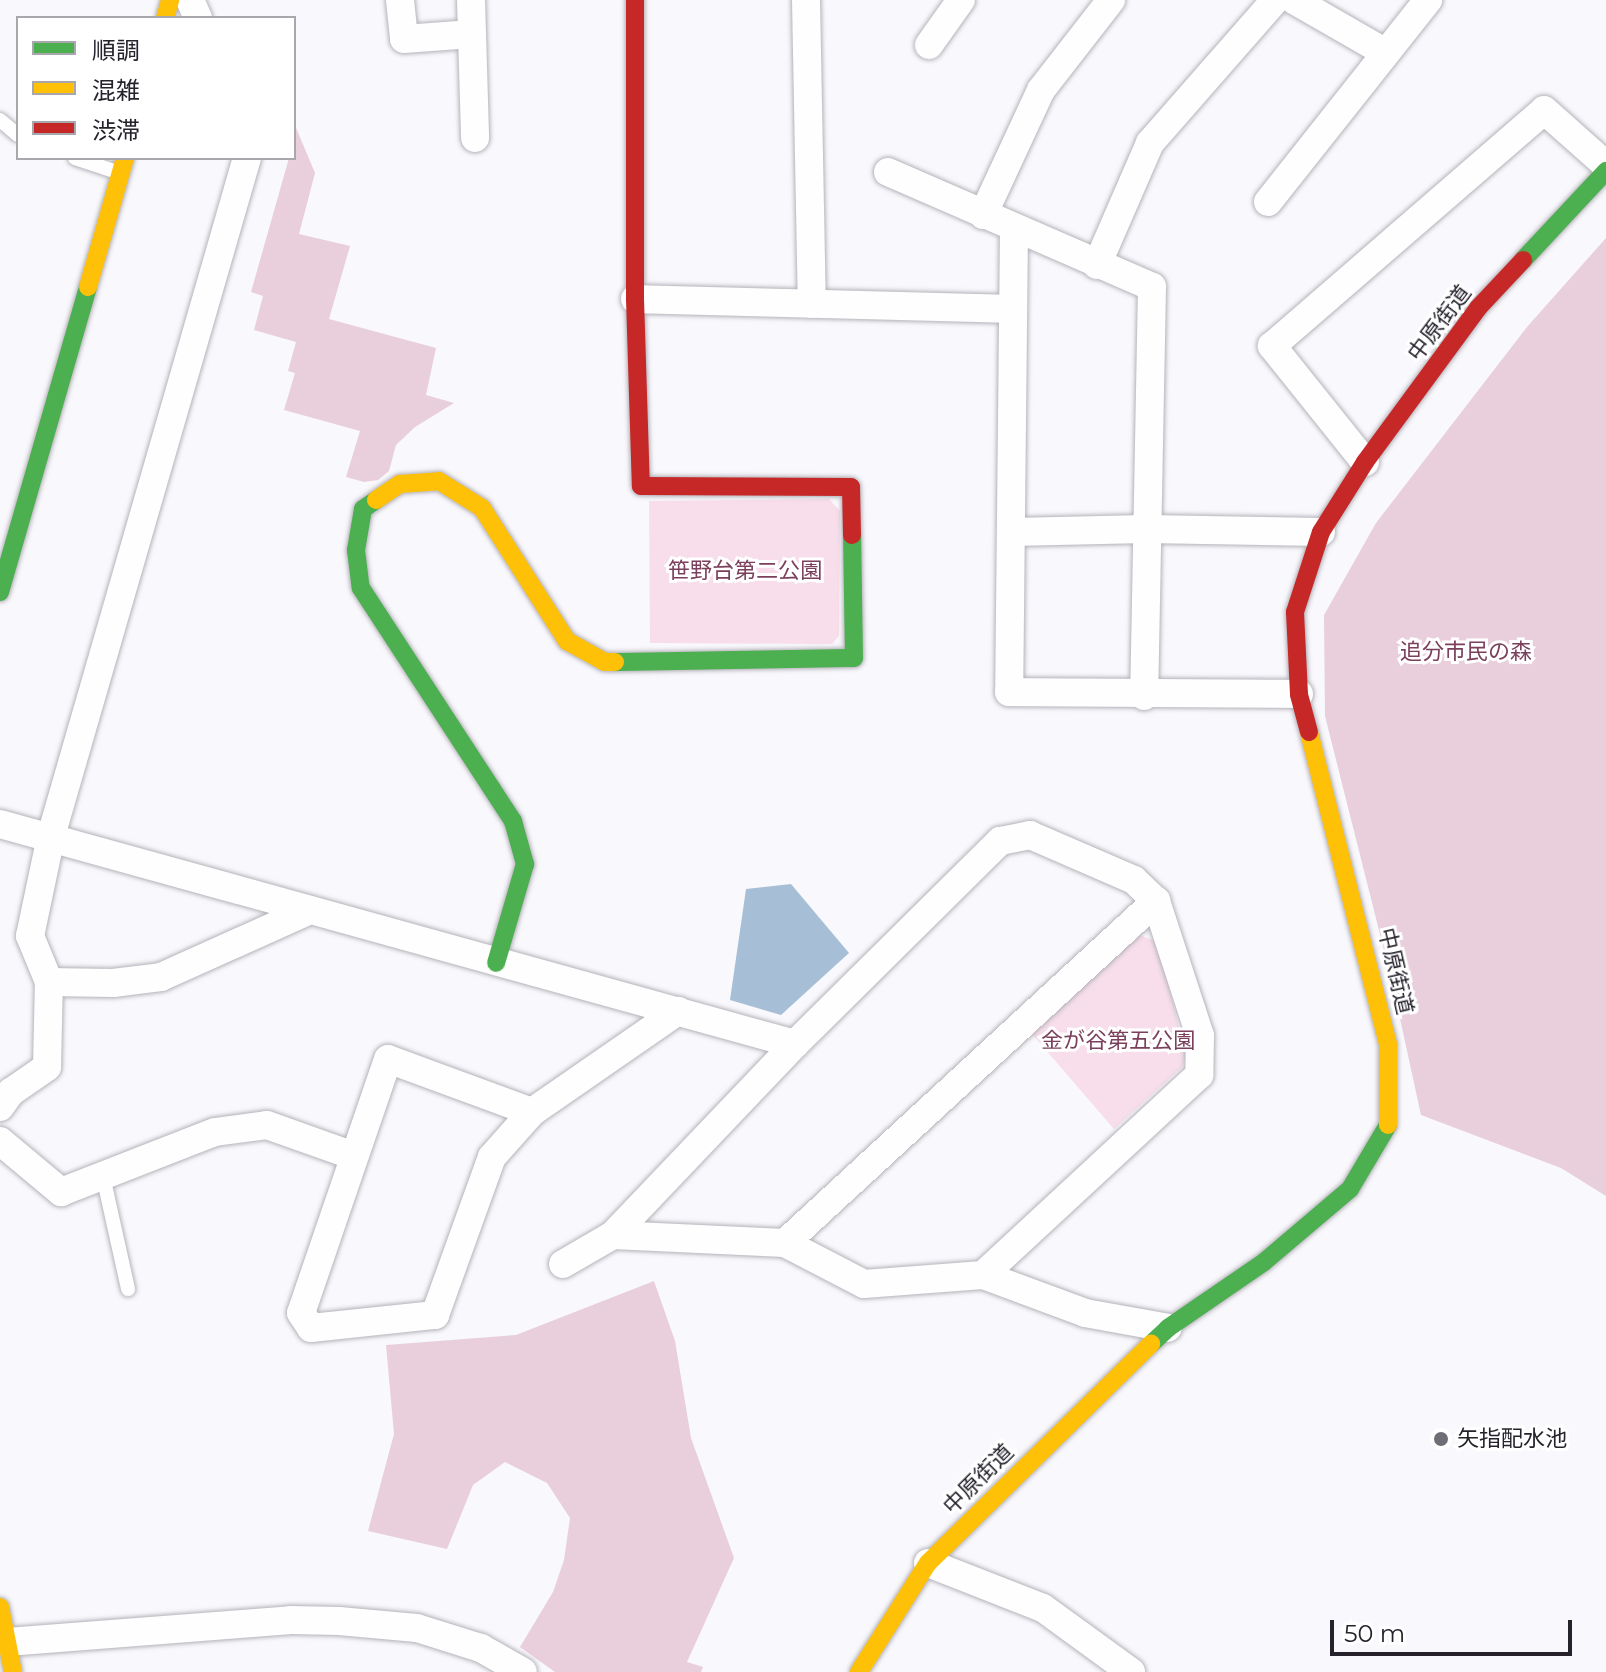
<!DOCTYPE html>
<meta charset="utf-8">
<style>
body{margin:0}
#map{position:relative;width:1606px;height:1672px;overflow:hidden;background:#f9f8fc;font-family:Montserrat,"Noto Sans JP",sans-serif}
div>[style]{position:absolute}
[style*='--x']{left:calc(var(--x)*1px);top:calc(var(--y)*1px);width:calc(var(--w)*1px);rotate:calc(var(--a)*1deg)}
.green>*{inset:0;background:#f7deea}
.forest>*{inset:0;background:#e8cfdb}
.water>*{inset:0;background:#a7bfd6}
.roads{filter:drop-shadow(0 0 2px #b5b3ba) drop-shadow(0 0 2px #b5b3ba)}
.lane>*{height:14px;margin:-7px;padding:0 7px;transform-origin:7px;border-radius:7px;background:#fefeff}
.street>*{height:28px;margin:-14px;padding:0 14px;transform-origin:14px;border-radius:14px;background:#fefeff}
.fast>*{height:18px;margin:-9px;padding:0 9px;transform-origin:9px;border-radius:9px;background:#4caf50}
.slow>*{height:18px;margin:-9px;padding:0 9px;transform-origin:9px;border-radius:9px;background:#ffc107}
.jam>*{height:18px;margin:-9px;padding:0 9px;transform-origin:9px;border-radius:9px;background:#c62828}
.dots>*{width:22px;height:22px;translate:-50% -50%;box-sizing:border-box;border:4px solid #fff;border-radius:50%}
span{translate:-50% -50%;white-space:nowrap;text-align:center;line-height:1.15;-webkit-text-stroke:6px #fff;paint-order:stroke}
.street-label{font-size:22px;color:#25222c}
.park-label{font-size:22px;color:#7b405c}
.poi-label{font-size:22px;color:#25222c}
.left{translate:0 -50%;text-align:left}
.legend{position:absolute;left:16px;top:16px;width:280px;height:144px;box-sizing:border-box;background:#fff;border:2px solid #a8a7ab;margin:0;padding:10px 14px;list-style:none;font-size:24px;color:#25222c}
.legend li{display:flex;align-items:center;gap:16px;height:40px}
.legend b{width:40px;border:2px solid #a8a7ab}
.scale{position:absolute;left:1330px;top:1620px;width:242px;height:36px;box-sizing:border-box;border:4px solid #25222c;border-top:0;padding-left:10px;font-size:24px;line-height:28px;white-space:nowrap;color:#25222c;-webkit-text-stroke:6px #fff;paint-order:stroke}
</style>
<div id="map">
<div class="green">
<i style="clip-path:polygon(829px 499px,840px 511px,839px 636px,832px 644px,650px 643px,649px 501px)"></i>
<i style="clip-path:polygon(1139px 935px,1158px 942px,1186px 1056px,1182px 1067px,1114px 1129px,1032px 1034px)"></i>
</div>
<div class="forest">
<i style="clip-path:polygon(294px 123px,315px 173px,299px 234px,350px 246px,329px 319px,436px 348px,426px 395px,454px 403px,415px 427px,396px 445px,389px 471px,378px 480px,364px 482px,346px 477px,360px 431px,284px 410px,295px 373px,288px 371px,296px 342px,254px 330px,263px 296px,251px 292px,289px 158px,294px 158px)"></i>
<i style="clip-path:polygon(1606px 238px,1606px 1196px,1561px 1168px,1421px 1115px,1392px 982px,1325px 716px,1324px 615px,1376px 523px,1527px 327px)"></i>
<i style="clip-path:polygon(654px 1281px,675px 1341px,691px 1438px,734px 1558px,687px 1662px,703px 1667px,701px 1672px,555px 1672px,520px 1647px,553px 1592px,564px 1560px,570px 1518px,547px 1483px,505px 1462px,473px 1485px,447px 1549px,368px 1531px,394px 1434px,386px 1345px,516px 1335px)"></i>
</div>
<div class="water">
<i style="clip-path:polygon(791px 884px,849px 953px,781px 1015px,730px 1000px,746px 889px)"></i>
</div>
<div class="roads">
<div class="lane">
<i style="--x:0;--y:120;--w:23;--a:40"></i>
<i style="--x:75;--y:158;--w:47;--a:18.4"></i>
<i style="--x:103;--y:1176;--w:116;--a:77.5"></i>
</div>
<div class="street">
<i style="--x:190;--y:0;--w:20;--a:66"></i>
<i style="--x:400;--y:0;--w:39;--a:84"></i>
<i style="--x:404;--y:39;--w:68;--a:-4.2"></i>
<i style="--x:471;--y:0;--w:138;--a:88.3"></i>
<i style="--x:806;--y:0;--w:304;--a:88.9"></i>
<i style="--x:1294;--y:0;--w:106;--a:29.9"></i>
<i style="--x:929;--y:45;--w:55;--a:-54.6"></i>
<i style="--x:888;--y:172;--w:288;--a:23.5"></i>
<i style="--x:1152;--y:287;--w:409;--a:91.1"></i>
<i style="--x:1268;--y:202;--w:258;--a:-51.6"></i>
<i style="--x:983;--y:215;--w:138;--a:-65.1"></i>
<i style="--x:1041;--y:90;--w:114;--a:-52.1"></i>
<i style="--x:1014;--y:229;--w:463;--a:90.6"></i>
<i style="--x:1009;--y:692;--w:290;--a:0.4"></i>
<i style="--x:1097;--y:265;--w:133;--a:-66.5"></i>
<i style="--x:1150;--y:143;--w:190;--a:-48.8"></i>
<i style="--x:635;--y:299;--w:376;--a:1.5"></i>
<i style="--x:1365;--y:462;--w:149;--a:-128.7"></i>
<i style="--x:1272;--y:346;--w:360;--a:-40.9"></i>
<i style="--x:1544;--y:110;--w:83;--a:41.6"></i>
<i style="--x:1012;--y:532;--w:134;--a:-1.3"></i>
<i style="--x:1146;--y:529;--w:175;--a:1"></i>
<i style="--x:0;--y:824;--w:825;--a:15.47"></i>
<i style="--x:795;--y:1044;--w:289;--a:-44.7"></i>
<i style="--x:1000;--y:841;--w:31;--a:-11"></i>
<i style="--x:1030;--y:835;--w:113;--a:23.4"></i>
<i style="--x:1134;--y:880;--w:30;--a:44"></i>
<i style="--x:1156;--y:901;--w:142;--a:71.9"></i>
<i style="--x:1200;--y:1036;--w:39;--a:91"></i>
<i style="--x:1199;--y:1075;--w:294;--a:137.2"></i>
<i style="--x:49;--y:982;--w:64;--a:0.9"></i>
<i style="--x:113;--y:983;--w:48;--a:-7.1"></i>
<i style="--x:161;--y:977;--w:163;--a:-24.2"></i>
<i style="--x:0;--y:1107;--w:19;--a:-54"></i>
<i style="--x:11;--y:1092;--w:44;--a:-34.8"></i>
<i style="--x:47;--y:1067;--w:85;--a:-88.7"></i>
<i style="--x:49;--y:982;--w:50;--a:-112.4"></i>
<i style="--x:30;--y:936;--w:102;--a:-78.1"></i>
<i style="--x:51;--y:836;--w:706;--a:-73.88"></i>
<i style="--x:532;--y:1112;--w:153;--a:-159.8"></i>
<i style="--x:388;--y:1059;--w:268;--a:108.9"></i>
<i style="--x:301;--y:1313;--w:18;--a:56"></i>
<i style="--x:311;--y:1328;--w:125;--a:-6"></i>
<i style="--x:435;--y:1315;--w:168;--a:-70.2"></i>
<i style="--x:492;--y:1157;--w:60;--a:-48.4"></i>
<i style="--x:532;--y:1112;--w:178;--a:-34.7"></i>
<i style="--x:0;--y:1141;--w:80;--a:39.9"></i>
<i style="--x:61;--y:1192;--w:165;--a:-21.3"></i>
<i style="--x:215;--y:1132;--w:52;--a:-7.7"></i>
<i style="--x:267;--y:1125;--w:92;--a:19.6"></i>
<i style="--x:613;--y:1235;--w:264;--a:-46.4"></i>
<i style="--x:785;--y:1243;--w:505;--a:-42.67"></i>
<i style="--x:563;--y:1264;--w:58;--a:-30.1"></i>
<i style="--x:613;--y:1235;--w:172;--a:2.7"></i>
<i style="--x:785;--y:1243;--w:89;--a:27.4"></i>
<i style="--x:864;--y:1284;--w:119;--a:-4.3"></i>
<i style="--x:983;--y:1275;--w:109;--a:20.4"></i>
<i style="--x:1085;--y:1313;--w:84;--a:10.2"></i>
<i style="--x:928;--y:1563;--w:123;--a:21.4"></i>
<i style="--x:1043;--y:1608;--w:109;--a:36"></i>
<i style="--x:7;--y:1642;--w:285;--a:-4.4"></i>
<i style="--x:291;--y:1620;--w:48;--a:1.2"></i>
<i style="--x:339;--y:1621;--w:78;--a:5.1"></i>
<i style="--x:417;--y:1628;--w:67;--a:17.4"></i>
<i style="--x:481;--y:1648;--w:48;--a:29.7"></i>
</div>
<div class="fast">
<i style="--x:1523;--y:260;--w:122;--a:-47"></i>
<i style="--x:376;--y:500;--w:16;--a:145"></i>
<i style="--x:363;--y:509;--w:42;--a:99.7"></i>
<i style="--x:356;--y:550;--w:38;--a:83"></i>
<i style="--x:361;--y:588;--w:278;--a:56.9"></i>
<i style="--x:513;--y:821;--w:45;--a:74.4"></i>
<i style="--x:525;--y:864;--w:103;--a:106.3"></i>
<i style="--x:0;--y:592;--w:317;--a:-73.9"></i>
<i style="--x:615;--y:662;--w:239;--a:-1"></i>
<i style="--x:854;--y:658;--w:123;--a:-90.9"></i>
<i style="--x:1151;--y:1344;--w:23;--a:-43"></i>
<i style="--x:1168;--y:1328;--w:116;--a:-34.5"></i>
<i style="--x:1264;--y:1262;--w:113;--a:-40.3"></i>
<i style="--x:1350;--y:1189;--w:74;--a:-59.3"></i>
</div>
<div class="slow">
<i style="--x:165;--y:18;--w:19;--a:-74"></i>
<i style="--x:88;--y:287;--w:134;--a:-74"></i>
<i style="--x:376;--y:500;--w:29;--a:-34"></i>
<i style="--x:400;--y:484;--w:39;--a:-4"></i>
<i style="--x:439;--y:481;--w:51;--a:32.1"></i>
<i style="--x:482;--y:508;--w:158;--a:57.4"></i>
<i style="--x:567;--y:641;--w:43;--a:28.9"></i>
<i style="--x:605;--y:662;--w:10;--a:0"></i>
<i style="--x:1309;--y:732;--w:322;--a:75.8"></i>
<i style="--x:1388;--y:1044;--w:81;--a:90"></i>
<i style="--x:0;--y:1607;--w:66;--a:78.7"></i>
<i style="--x:859;--y:1672;--w:129;--a:-57.7"></i>
<i style="--x:928;--y:1563;--w:313;--a:-44.5"></i>
</div>
<div class="jam">
<i style="--x:635;--y:0;--w:299;--a:90"></i>
<i style="--x:635;--y:299;--w:187;--a:88.2"></i>
<i style="--x:641;--y:486;--w:210;--a:0.3"></i>
<i style="--x:851;--y:487;--w:48;--a:88.8"></i>
<i style="--x:1309;--y:732;--w:39;--a:-105"></i>
<i style="--x:1299;--y:694;--w:82;--a:-92.8"></i>
<i style="--x:1295;--y:612;--w:84;--a:-72"></i>
<i style="--x:1321;--y:532;--w:83;--a:-57.8"></i>
<i style="--x:1365;--y:462;--w:191;--a:-53.7"></i>
<i style="--x:1478;--y:308;--w:66;--a:-46.8"></i>
</div>
</div>
<div class="dots">
<i style="left:1441px;top:1439px;background:#6f6d75"></i>
</div>
<div class="street-label">
<span style="left:1439px;top:323px;rotate:-53deg">中原街道</span>
<span style="left:1396px;top:971px;rotate:77deg">中原街道</span>
<span style="left:978px;top:1479px;rotate:-45deg">中原街道</span>
</div>
<div class="park-label">
<span style="left:745px;top:571px">笹野台第二公園</span>
<span style="left:1466px;top:652px">追分市民の森</span>
<span style="left:1118px;top:1041px">金が谷第五公園</span>
</div>
<div class="poi-label">
<span class="left" style="left:1457px;top:1439px">矢指配水池</span>
</div>
<ul class="legend">
<li><b style="height:10px;background:#4caf50"></b>順調</li>
<li><b style="height:10px;background:#ffc107"></b>混雑</li>
<li><b style="height:10px;background:#c62828"></b>渋滞</li>
</ul>
<div class="scale">50 m</div>
</div>
